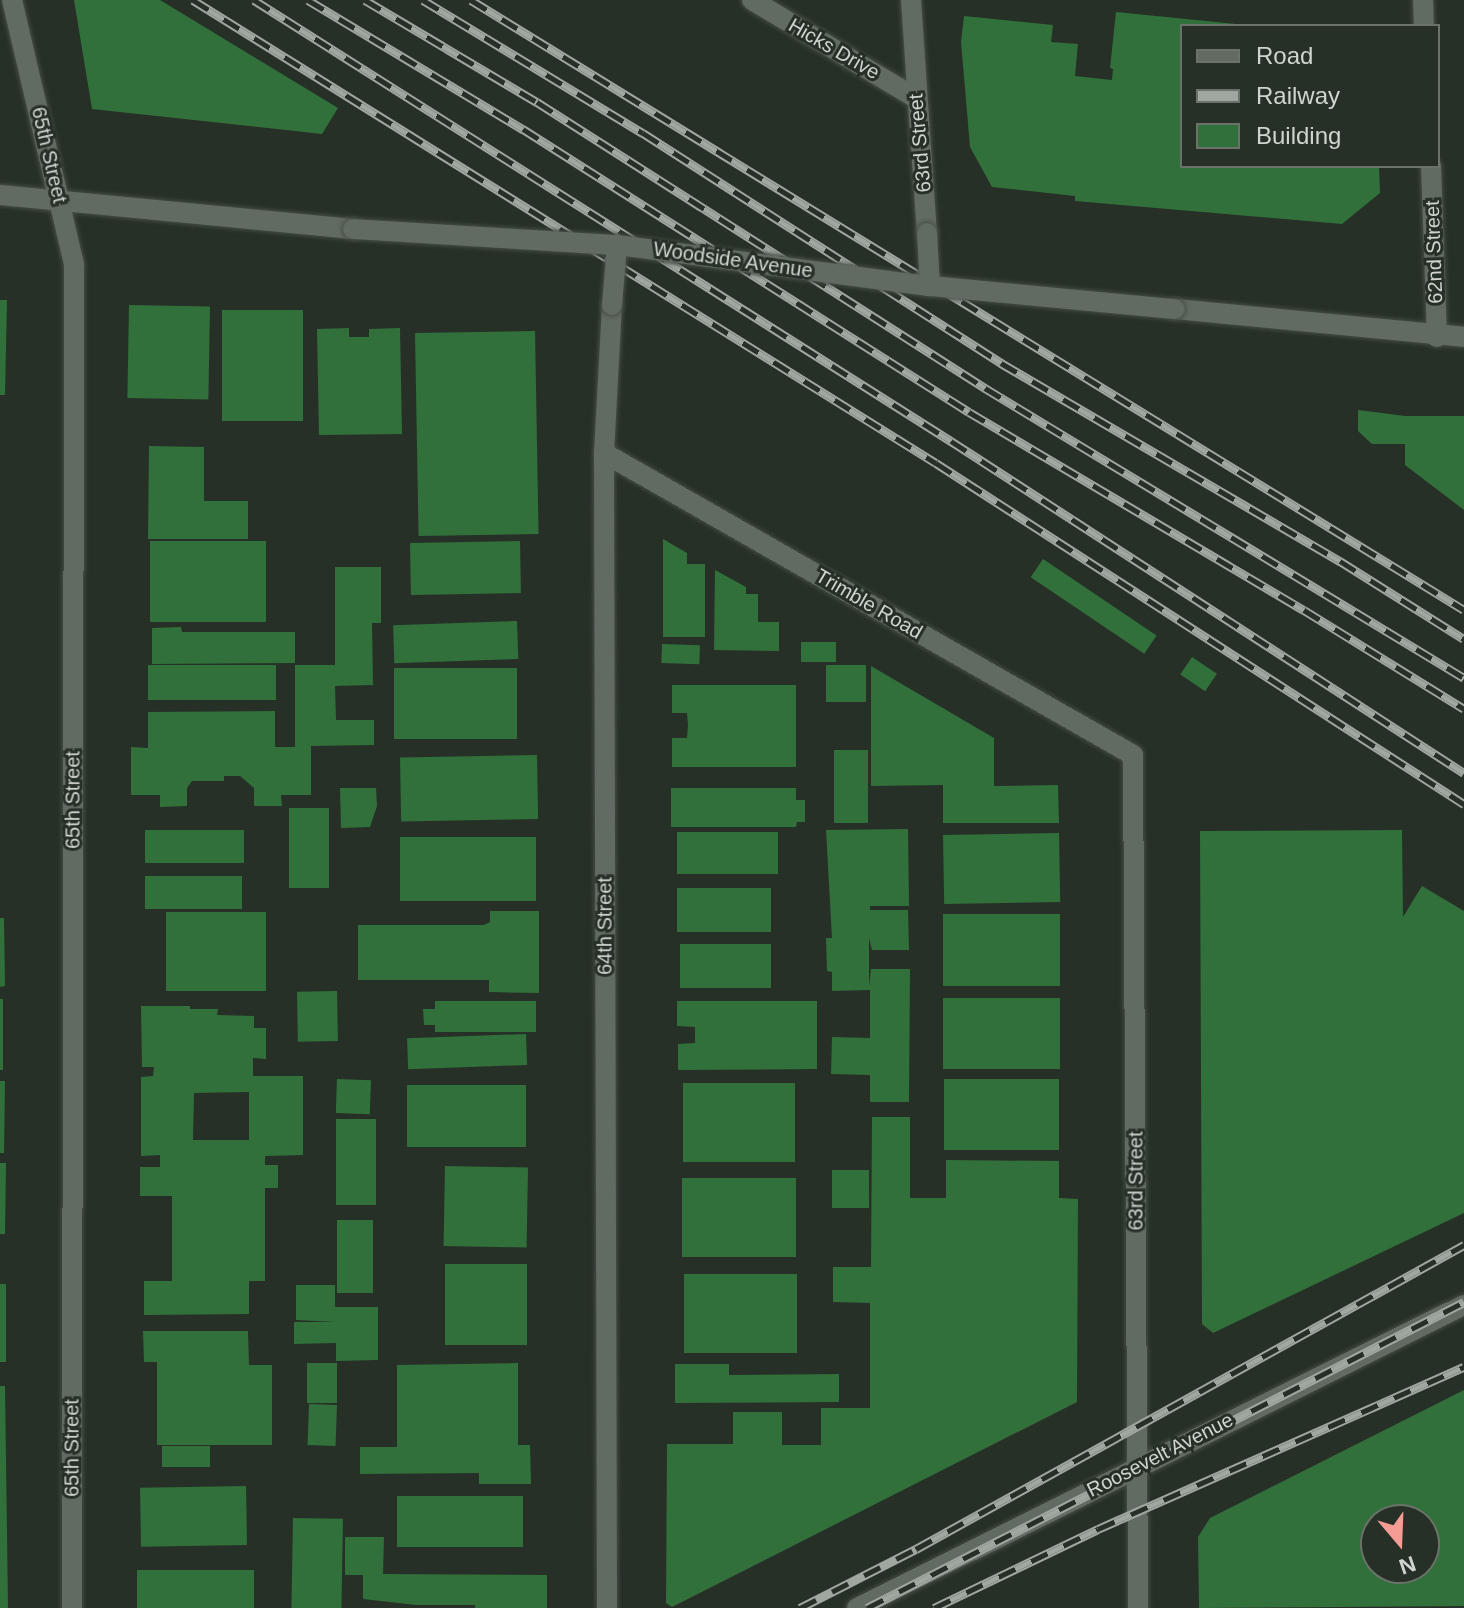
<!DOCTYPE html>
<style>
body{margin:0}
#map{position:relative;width:1464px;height:1608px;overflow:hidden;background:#273027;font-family:Helvetica,sans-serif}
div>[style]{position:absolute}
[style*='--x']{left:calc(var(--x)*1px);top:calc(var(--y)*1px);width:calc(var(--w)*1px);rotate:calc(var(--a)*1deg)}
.building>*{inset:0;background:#31703b;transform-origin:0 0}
.roads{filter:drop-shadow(0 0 2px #454d45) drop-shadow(0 0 2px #454d45)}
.street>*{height:20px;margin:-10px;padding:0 10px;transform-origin:10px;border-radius:10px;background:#616b61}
.secondary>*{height:20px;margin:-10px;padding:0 10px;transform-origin:10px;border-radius:10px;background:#616b61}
.rail>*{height:9px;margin-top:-4.5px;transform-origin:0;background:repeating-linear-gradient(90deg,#273027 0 18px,#a0a6a0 0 36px);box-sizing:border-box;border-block:2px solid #a0a6a0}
.bridges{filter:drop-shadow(0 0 2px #454d45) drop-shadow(0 0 2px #454d45)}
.street-bridge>*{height:20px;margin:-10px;padding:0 10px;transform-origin:10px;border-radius:10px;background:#616b61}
.secondary-bridge>*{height:20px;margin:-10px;padding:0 10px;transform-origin:10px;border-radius:10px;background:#616b61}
span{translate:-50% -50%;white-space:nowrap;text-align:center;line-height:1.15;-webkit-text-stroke:6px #273027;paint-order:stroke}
.street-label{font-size:20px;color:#cfd4cf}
.legend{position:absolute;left:1180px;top:24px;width:260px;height:144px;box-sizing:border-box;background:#273027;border:2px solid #6a726a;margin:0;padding:10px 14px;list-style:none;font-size:24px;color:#cfd4cf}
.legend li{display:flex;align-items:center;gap:16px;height:40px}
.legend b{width:40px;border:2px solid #6a726a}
.north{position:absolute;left:1360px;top:1504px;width:80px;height:80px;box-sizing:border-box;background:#273027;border:2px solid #6a726a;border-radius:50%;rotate:161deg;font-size:22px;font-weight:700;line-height:32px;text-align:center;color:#cfd4cf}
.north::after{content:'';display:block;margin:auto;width:28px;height:36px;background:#f59c94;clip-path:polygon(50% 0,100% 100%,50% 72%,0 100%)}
</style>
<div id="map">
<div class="building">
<i style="clip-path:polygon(74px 0,160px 0,338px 108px,322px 134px,92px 109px)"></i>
<i style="clip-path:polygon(1116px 12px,1236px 24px,1182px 26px,1182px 166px,1379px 166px,1380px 193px,1342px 224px,1075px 201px,1075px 196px,992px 187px,970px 147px,961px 42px,964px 16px,1053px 25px,1051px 42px,1078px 44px,1075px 76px,1112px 80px,1113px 69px,1110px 68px)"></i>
<i style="clip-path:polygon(0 300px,7px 300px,5px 395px,0 395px)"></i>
<i style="left:129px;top:305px;width:81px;height:93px;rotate:1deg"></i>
<i style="left:222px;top:310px;width:81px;height:111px"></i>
<i style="clip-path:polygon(349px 328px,349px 337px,369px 337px,369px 329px,400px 328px,402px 434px,319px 435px,317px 329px)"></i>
<i style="left:535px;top:331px;width:203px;height:120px;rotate:89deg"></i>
<i style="clip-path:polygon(1358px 410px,1405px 416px,1464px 416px,1464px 510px,1405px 465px,1405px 444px,1372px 444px,1358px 431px)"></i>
<i style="clip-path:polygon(149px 446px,204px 447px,204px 501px,248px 501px,248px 539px,148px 539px)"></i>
<i style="clip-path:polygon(663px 539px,687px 553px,687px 564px,705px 564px,705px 637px,663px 637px)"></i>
<i style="left:266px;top:541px;width:81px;height:116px;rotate:90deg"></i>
<i style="left:520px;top:541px;width:52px;height:110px;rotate:89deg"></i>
<i style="left:1043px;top:559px;width:137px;height:22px;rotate:34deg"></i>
<i style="clip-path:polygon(335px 567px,381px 567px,381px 623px,372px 623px,373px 685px,335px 686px,336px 720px,374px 720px,374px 745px,311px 746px,311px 795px,281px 795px,282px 806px,254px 806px,254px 788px,240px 776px,224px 776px,224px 781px,192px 781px,187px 788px,187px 806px,160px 807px,160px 795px,131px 795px,131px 747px,148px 748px,148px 712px,275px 711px,275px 747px,295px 747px,295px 665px,335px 665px)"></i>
<i style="clip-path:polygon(715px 570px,746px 587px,746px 594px,758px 594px,758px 622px,779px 622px,779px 651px,714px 650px)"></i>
<i style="left:517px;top:621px;width:38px;height:124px;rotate:88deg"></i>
<i style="clip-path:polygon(181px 627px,182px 632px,295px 632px,295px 663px,152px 664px,152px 628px)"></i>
<i style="left:801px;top:642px;width:35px;height:20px"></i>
<i style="left:662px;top:644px;width:38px;height:19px;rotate:2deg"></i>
<i style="left:1192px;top:657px;width:30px;height:21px;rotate:34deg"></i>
<i style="left:148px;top:665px;width:128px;height:35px"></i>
<i style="left:826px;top:665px;width:40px;height:37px"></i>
<i style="clip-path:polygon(871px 666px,994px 738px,994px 786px,1058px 785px,1059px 823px,943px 823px,943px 785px,871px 786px)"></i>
<i style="left:517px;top:668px;width:71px;height:123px;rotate:90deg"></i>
<i style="clip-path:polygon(672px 685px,796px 685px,796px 767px,672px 767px,672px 738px,687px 738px,688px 725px,687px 713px,672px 713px)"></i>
<i style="left:834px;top:750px;width:34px;height:73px"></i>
<i style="left:537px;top:755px;width:64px;height:137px;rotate:89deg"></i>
<i style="clip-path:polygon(340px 788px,376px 788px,377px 806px,370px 827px,341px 828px)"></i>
<i style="clip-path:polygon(671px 788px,796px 788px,796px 800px,805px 800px,805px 822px,797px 822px,796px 827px,671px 827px)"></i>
<i style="left:289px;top:808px;width:40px;height:80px"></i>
<i style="clip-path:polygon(908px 829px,909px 906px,870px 906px,870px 910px,908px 910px,909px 950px,872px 950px,869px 938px,869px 986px,871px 969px,910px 969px,909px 1102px,870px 1102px,870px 1075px,831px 1074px,832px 1037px,870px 1038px,870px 990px,832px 991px,832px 972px,827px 971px,826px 938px,832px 938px,826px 830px)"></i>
<i style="left:145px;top:830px;width:99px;height:33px"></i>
<i style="clip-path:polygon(1402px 830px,1403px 917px,1422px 886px,1464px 911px,1464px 1213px,1213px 1333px,1202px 1324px,1200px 831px)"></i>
<i style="left:677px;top:832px;width:101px;height:42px"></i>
<i style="left:1059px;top:833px;width:69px;height:116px;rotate:89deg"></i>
<i style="left:536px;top:837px;width:64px;height:136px;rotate:90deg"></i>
<i style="left:242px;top:876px;width:33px;height:97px;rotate:90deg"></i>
<i style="left:771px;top:888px;width:44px;height:94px;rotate:90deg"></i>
<i style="clip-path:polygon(490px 911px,539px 911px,539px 993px,489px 992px,489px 980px,358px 980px,358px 925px,484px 925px,490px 922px)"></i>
<i style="left:266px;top:912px;width:79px;height:100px;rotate:90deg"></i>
<i style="left:943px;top:914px;width:117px;height:72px"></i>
<i style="clip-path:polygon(0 918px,4px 918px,5px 986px,0 987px)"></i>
<i style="left:680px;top:944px;width:91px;height:44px"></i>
<i style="left:337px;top:991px;width:50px;height:40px;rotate:89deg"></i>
<i style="left:943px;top:998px;width:117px;height:71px"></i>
<i style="left:0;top:999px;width:3px;height:71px"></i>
<i style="clip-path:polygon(435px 1001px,536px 1001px,536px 1032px,435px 1032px,435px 1025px,424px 1025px,423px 1009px,435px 1009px)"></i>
<i style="clip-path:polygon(677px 1001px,817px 1001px,817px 1069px,678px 1070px,678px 1044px,695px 1043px,695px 1027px,677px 1026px)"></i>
<i style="clip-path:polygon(evenodd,141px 1006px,190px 1006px,190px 1009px,218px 1009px,217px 1015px,254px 1016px,254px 1028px,266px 1028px,266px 1059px,253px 1058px,253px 1076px,303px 1076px,303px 1155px,265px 1156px,265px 1165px,278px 1165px,278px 1188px,265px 1188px,265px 1281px,249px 1281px,249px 1314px,144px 1315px,144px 1281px,172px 1281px,172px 1196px,140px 1196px,140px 1167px,160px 1167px,160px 1155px,141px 1156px,141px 1077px,153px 1076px,154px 1067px,142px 1067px,141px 1006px,249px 1092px,249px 1140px,193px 1140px,194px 1093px,249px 1092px)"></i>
<i style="left:526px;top:1034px;width:31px;height:119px;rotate:88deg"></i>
<i style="left:337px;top:1079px;width:34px;height:34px;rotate:2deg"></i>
<i style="left:1059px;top:1079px;width:71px;height:115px;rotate:90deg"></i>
<i style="clip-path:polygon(0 1081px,5px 1081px,4px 1153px,0 1153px)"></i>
<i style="left:683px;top:1083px;width:112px;height:79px"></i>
<i style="left:407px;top:1085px;width:119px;height:62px"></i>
<i style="clip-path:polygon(872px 1117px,910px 1117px,910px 1198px,946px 1198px,946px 1160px,1059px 1161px,1059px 1198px,1078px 1199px,1077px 1402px,672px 1607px,666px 1603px,667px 1444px,733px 1444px,733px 1412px,782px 1412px,782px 1445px,821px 1445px,821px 1408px,870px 1408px,870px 1303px,833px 1302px,833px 1267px,871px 1267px)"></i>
<i style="left:336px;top:1119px;width:40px;height:86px"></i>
<i style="clip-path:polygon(0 1163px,6px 1163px,5px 1234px,0 1234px)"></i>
<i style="left:445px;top:1166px;width:83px;height:80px;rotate:1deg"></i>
<i style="left:869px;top:1170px;width:38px;height:37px;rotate:90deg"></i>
<i style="left:796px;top:1178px;width:79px;height:114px;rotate:90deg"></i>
<i style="left:337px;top:1220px;width:36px;height:73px"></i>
<i style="left:445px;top:1264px;width:82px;height:81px"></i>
<i style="left:684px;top:1274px;width:113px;height:79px"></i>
<i style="left:0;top:1284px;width:6px;height:78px"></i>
<i style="clip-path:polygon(296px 1285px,335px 1285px,335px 1307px,378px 1307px,378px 1360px,336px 1361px,336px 1343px,294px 1344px,294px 1322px,336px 1322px,296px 1320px)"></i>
<i style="clip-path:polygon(143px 1331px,248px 1331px,249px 1365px,272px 1365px,272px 1445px,157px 1445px,157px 1362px,144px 1362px)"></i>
<i style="left:337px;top:1363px;width:40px;height:30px;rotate:90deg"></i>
<i style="clip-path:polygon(518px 1363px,518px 1445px,530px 1445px,531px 1484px,479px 1484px,479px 1473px,360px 1474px,360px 1447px,397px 1447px,397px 1365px)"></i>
<i style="clip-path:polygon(675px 1364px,729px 1364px,729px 1375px,839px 1374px,839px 1402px,675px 1403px)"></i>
<i style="clip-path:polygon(0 1386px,5px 1386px,8px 1608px,0 1608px)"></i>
<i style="clip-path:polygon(evenodd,1464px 1390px,1464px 1606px,1199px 1608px,1198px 1537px,1210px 1518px,1464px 1390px,1376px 1520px,1424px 1520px,1424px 1568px,1376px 1568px,1376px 1520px)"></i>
<i style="left:309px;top:1404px;width:28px;height:41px;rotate:2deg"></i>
<i style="left:162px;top:1446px;width:48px;height:21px"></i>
<i style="left:246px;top:1486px;width:59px;height:106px;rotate:89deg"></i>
<i style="left:397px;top:1496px;width:126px;height:51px"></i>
<i style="left:293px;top:1518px;width:50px;height:90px;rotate:1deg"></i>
<i style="clip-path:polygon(345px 1537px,384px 1537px,383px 1574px,547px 1575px,547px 1608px,475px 1608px,475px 1605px,416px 1605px,363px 1599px,363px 1575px,345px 1575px)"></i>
<i style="left:137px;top:1570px;width:117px;height:38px"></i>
</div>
<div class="roads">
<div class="street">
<i style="--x:12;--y:0;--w:272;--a:76.8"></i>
<i style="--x:74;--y:265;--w:1343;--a:90.09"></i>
<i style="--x:752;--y:0;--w:191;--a:30.9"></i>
<i style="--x:911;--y:0;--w:234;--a:86.1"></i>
<i style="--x:1423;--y:0;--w:26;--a:88"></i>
<i style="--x:1431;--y:166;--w:171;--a:88"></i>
<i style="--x:604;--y:453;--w:609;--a:29.72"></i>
<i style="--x:1133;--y:755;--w:853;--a:89.66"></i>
<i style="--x:607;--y:1608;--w:1155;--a:-90.15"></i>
<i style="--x:604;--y:453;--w:148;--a:-86.9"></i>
</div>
<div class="secondary">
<i style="--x:0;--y:195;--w:355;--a:5.5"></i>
<i style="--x:1175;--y:309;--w:290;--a:5.5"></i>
<i style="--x:857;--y:1608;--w:678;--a:-26.53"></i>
</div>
</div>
<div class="rail">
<i style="--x:193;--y:0;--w:875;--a:31.93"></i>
<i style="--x:936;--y:463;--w:629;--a:32.86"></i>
<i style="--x:254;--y:0;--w:825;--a:32.32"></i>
<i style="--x:951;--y:441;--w:611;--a:32.91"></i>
<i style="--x:308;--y:0;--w:251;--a:31"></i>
<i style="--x:523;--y:129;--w:528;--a:32.4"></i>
<i style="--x:969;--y:412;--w:389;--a:30.6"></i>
<i style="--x:1304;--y:610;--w:188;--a:31.7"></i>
<i style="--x:365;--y:0;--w:200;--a:30.7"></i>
<i style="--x:537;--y:102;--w:532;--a:32.55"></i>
<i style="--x:985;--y:388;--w:560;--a:31.19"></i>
<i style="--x:423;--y:0;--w:257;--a:31.2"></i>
<i style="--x:643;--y:133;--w:426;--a:32.7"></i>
<i style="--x:1001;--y:363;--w:393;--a:30.3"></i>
<i style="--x:1340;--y:561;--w:146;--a:32.2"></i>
<i style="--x:471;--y:0;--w:1165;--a:31.56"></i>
<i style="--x:800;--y:1608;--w:130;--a:-27"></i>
<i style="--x:916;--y:1549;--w:627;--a:-29.02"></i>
<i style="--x:867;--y:1608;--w:671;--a:-27.14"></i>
<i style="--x:934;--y:1608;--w:182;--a:-25.7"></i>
<i style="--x:1098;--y:1529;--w:400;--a:-23.9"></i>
</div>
<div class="bridges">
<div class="street-bridge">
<i style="--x:927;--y:233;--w:53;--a:86.8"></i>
<i style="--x:612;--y:305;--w:60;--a:-85.2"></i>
</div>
<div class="secondary-bridge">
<i style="--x:353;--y:229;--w:264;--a:3.5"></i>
<i style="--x:617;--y:245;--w:316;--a:7.5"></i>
<i style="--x:930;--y:286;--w:246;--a:5.4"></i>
</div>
</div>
<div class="street-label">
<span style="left:834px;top:49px;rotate:30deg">Hicks Drive</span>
<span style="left:920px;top:143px;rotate:-95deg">63rd Street</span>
<span style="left:49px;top:155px;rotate:77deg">65th Street</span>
<span style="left:1434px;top:252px;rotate:-92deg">62nd Street</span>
<span style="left:733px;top:260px;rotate:8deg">Woodside Avenue</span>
<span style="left:869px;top:604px;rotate:30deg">Trimble Road</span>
<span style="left:73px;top:800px;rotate:-90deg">65th Street</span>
<span style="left:605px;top:926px;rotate:-90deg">64th Street</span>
<span style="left:1136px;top:1181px;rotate:-90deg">63rd Street</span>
<span style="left:72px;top:1448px;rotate:-90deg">65th Street</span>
<span style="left:1160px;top:1455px;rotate:-27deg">Roosevelt Avenue</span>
</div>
<ul class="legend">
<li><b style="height:10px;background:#616b61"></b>Road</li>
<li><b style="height:10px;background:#a0a6a0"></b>Railway</li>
<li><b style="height:22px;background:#31703b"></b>Building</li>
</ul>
<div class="north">N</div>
</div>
